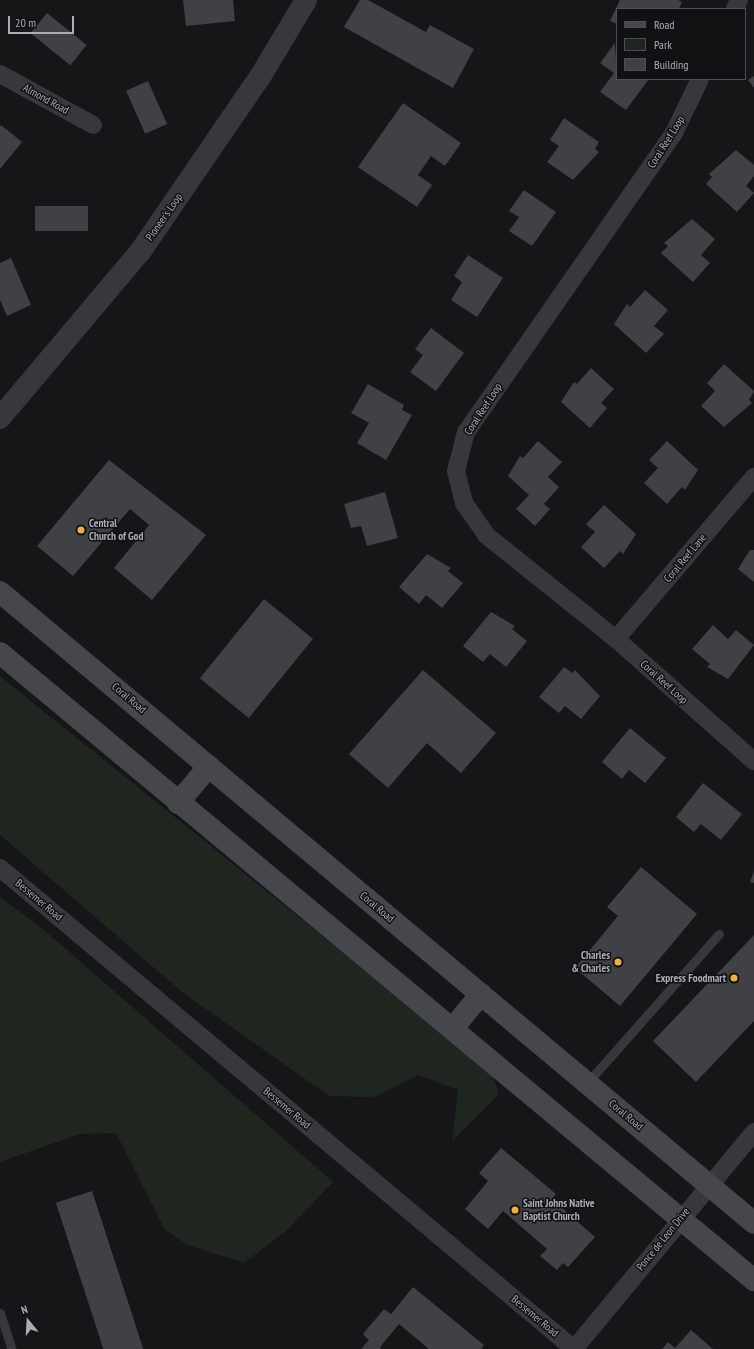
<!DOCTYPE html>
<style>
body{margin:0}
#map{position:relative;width:754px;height:1349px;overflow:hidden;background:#161618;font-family:"PT Sans Narrow",sans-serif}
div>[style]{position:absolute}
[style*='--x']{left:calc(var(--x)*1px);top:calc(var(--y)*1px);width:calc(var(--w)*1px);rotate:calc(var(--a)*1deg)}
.green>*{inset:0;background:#1e261f}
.building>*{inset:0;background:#404145;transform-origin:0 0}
.service>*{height:9px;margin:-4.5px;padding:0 4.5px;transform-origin:4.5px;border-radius:4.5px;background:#37383d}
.minor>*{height:18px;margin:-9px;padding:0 9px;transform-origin:9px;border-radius:9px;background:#37383d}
.tertiary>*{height:22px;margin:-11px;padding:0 11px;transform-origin:11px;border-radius:11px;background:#37383d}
.secondary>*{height:22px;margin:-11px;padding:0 11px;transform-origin:11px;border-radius:11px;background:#45474d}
.dots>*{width:11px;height:11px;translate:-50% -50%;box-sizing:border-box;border:2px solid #111113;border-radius:50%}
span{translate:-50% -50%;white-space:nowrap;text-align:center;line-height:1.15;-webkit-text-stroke:3px #111113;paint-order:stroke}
.street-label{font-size:11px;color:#a8adb8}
.poi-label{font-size:11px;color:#a8adb8;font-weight:700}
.left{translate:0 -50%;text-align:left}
.right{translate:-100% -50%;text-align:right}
.legend{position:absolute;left:616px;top:8px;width:130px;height:72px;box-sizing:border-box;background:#111113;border:1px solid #4d4f55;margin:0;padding:5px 7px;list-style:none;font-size:12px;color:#a8adb8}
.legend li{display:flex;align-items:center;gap:8px;height:20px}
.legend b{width:20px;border:1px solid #4d4f55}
.north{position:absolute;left:8px;top:1301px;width:40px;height:40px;-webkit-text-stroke:3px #111113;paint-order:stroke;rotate:342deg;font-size:11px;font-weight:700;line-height:16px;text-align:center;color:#a8adb8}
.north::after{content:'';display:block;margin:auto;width:14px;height:18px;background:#a8adb8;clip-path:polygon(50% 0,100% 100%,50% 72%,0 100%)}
.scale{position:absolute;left:8px;top:16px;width:66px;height:18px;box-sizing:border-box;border:2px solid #a8adb8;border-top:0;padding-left:5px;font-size:12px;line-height:14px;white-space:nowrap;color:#a8adb8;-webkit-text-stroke:3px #111113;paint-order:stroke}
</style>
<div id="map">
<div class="green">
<i style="clip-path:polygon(0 676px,492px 1073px,499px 1094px,452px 1141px,458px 1090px,418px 1075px,374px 1097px,329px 1096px,182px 992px,0 835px)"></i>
<i style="clip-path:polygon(0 897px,43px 929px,333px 1182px,285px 1232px,244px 1263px,188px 1245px,165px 1230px,116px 1133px,80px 1134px,0 1162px)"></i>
</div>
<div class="building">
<i style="clip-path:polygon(183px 0,233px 0,235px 21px,186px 26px)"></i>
<i style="clip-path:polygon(360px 0,368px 0,426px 32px,430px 25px,474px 49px,453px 88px,344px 27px)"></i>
<i style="clip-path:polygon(620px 0,678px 0,682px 2px,679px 9px,617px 9px,617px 24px,610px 21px)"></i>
<i style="left:47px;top:13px;width:51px;height:26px;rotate:39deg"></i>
<i style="clip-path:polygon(615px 43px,617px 79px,649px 79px,626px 110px,600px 92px,614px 73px,600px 63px)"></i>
<i style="clip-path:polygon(754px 76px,754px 88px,748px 80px)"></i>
<i style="left:148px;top:81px;width:47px;height:24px;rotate:66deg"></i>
<i style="clip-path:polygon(403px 103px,461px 143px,445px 166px,431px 156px,418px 175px,432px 185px,417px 207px,358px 167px)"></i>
<i style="clip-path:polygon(564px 118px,599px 142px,595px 149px,599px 152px,573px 180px,547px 162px,559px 146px,550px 140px)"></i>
<i style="clip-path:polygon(1px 125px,22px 142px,0 169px,0 127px)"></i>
<i style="clip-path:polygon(736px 150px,754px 165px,754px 176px,746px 186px,754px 193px,737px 212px,706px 184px,712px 177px,709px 174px)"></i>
<i style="clip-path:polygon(524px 190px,556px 212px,532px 246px,509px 231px,519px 217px,509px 211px)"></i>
<i style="left:35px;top:206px;width:53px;height:25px"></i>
<i style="clip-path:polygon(692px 219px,715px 239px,701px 255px,710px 263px,693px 282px,661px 253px,668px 246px,664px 243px)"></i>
<i style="clip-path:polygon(468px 255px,503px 278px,477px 317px,451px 300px,462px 282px,454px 276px)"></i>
<i style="clip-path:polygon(11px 258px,31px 305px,7px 316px,0 300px,0 263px)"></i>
<i style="clip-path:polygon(645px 290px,668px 310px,654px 326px,664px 334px,646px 353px,614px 324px,627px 304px,630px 307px)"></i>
<i style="clip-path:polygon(431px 328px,464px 353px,436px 391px,410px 372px,423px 355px,415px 349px)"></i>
<i style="clip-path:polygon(724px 364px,754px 391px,749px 400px,752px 403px,724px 427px,701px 406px,715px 391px,707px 383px)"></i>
<i style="clip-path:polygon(591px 368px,614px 389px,601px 403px,607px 408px,590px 428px,561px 402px,574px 382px,577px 384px)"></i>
<i style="clip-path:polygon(368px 384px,404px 405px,402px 410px,412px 415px,386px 460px,357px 443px,369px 423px,351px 413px)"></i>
<i style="clip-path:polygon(538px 441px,562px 462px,548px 477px,559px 487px,544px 504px,550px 509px,535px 526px,516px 509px,529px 495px,508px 476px,520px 456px,523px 458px)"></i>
<i style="clip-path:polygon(667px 441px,698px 470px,685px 490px,682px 487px,667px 504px,644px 483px,658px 468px,649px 460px)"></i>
<i style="clip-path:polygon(109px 460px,206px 535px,152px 600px,114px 568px,149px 525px,130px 509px,73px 576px,37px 546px)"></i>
<i style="clip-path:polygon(385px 492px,398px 538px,367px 546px,361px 526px,351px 528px,344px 504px)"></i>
<i style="clip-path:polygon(604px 505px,636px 534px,623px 554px,620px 551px,604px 568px,581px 547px,595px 532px,586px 524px)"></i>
<i style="clip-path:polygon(750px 550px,754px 550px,754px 582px,738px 569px)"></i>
<i style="clip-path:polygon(427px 554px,451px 568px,448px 571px,463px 583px,442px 608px,426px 595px,419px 604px,399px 587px)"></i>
<i style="left:264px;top:599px;width:63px;height:102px;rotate:39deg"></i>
<i style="clip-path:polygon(491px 612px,515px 626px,512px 629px,527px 641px,506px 667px,490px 654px,483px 662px,463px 646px)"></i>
<i style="clip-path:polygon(713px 625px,728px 639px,736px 630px,754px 645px,728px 679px,707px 667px,710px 664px,692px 649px)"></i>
<i style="clip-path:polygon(564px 667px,572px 673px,575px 670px,600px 696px,581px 719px,565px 706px,559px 713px,539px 697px)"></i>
<i style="clip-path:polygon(423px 670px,496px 733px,461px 773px,427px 743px,388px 788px,349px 754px)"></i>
<i style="clip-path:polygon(630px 728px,666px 758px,645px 783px,629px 770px,622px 779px,602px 762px)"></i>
<i style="clip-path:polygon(703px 783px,742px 814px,721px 840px,701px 824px,694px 832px,676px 817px)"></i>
<i style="clip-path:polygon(641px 867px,697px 914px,620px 1006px,575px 968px,618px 916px,607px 907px)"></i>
<i style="clip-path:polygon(754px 871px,754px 883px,750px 882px)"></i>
<i style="clip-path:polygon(754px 935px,754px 1021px,696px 1082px,653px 1041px)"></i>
<i style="clip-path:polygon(501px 1148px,556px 1194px,552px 1199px,595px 1237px,568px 1267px,563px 1263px,557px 1270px,540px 1256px,547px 1249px,503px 1211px,488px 1229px,465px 1209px,488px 1181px,479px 1173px)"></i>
<i style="left:92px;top:1191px;width:166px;height:38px;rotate:72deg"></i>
<i style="clip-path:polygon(413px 1287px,484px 1345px,481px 1349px,429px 1349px,399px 1324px,380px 1347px,382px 1349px,361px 1349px,369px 1340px,363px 1334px,384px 1309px,391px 1314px)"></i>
<i style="clip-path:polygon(691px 1330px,713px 1349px,662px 1349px,668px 1342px,675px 1348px)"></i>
</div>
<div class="service">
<i style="--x:587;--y:1083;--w:199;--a:-48.5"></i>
<i style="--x:0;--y:1313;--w:38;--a:72"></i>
</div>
<div class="minor">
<i style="--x:735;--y:9;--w:10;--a:-66"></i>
<i style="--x:0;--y:74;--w:106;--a:28.7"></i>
<i style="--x:700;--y:79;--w:60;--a:115.7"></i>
<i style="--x:674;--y:133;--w:364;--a:124.8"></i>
<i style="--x:466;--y:432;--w:40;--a:104.4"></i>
<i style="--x:456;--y:471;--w:33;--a:76"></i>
<i style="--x:464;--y:503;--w:39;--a:55"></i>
<i style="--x:486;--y:535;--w:166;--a:38.7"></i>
<i style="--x:616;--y:639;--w:184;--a:41.5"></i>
<i style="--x:616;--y:639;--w:213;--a:-49.6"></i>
<i style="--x:0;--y:868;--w:749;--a:39.96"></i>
<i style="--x:574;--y:1349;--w:282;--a:-50.3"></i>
</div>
<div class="tertiary">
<i style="--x:0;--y:418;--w:217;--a:-49.9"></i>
<i style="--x:140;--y:252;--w:212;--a:-55.6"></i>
<i style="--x:260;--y:77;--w:90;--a:-59.1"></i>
</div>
<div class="secondary">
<i style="--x:0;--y:592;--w:983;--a:39.92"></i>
<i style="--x:0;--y:653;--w:981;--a:39.75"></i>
<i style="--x:178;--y:803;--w:48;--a:-50"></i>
<i style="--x:453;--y:1028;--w:44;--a:-50.5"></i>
</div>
<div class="dots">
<i style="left:81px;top:530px;background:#f2b134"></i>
<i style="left:618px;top:962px;background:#f2b134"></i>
<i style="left:734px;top:978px;background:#f2b134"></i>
<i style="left:515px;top:1210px;background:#f2b134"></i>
</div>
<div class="street-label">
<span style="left:46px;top:99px;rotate:29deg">Almond Road</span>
<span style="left:666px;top:142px;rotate:-58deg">Coral Reef Loop</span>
<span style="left:164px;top:217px;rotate:-55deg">Pioneer's Loop</span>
<span style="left:483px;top:409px;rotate:-57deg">Coral Reef Loop</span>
<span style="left:685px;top:558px;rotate:-50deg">Coral Reef Lane</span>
<span style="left:664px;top:682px;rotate:42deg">Coral Reef Loop</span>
<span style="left:129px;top:698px;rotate:40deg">Coral Road</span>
<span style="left:39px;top:900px;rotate:40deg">Bessemer Road</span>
<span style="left:377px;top:907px;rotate:40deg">Coral Road</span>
<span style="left:287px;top:1108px;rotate:40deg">Bessemer Road</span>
<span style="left:626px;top:1115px;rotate:40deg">Coral Road</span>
<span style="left:663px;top:1239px;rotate:-51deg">Ponce de Leon Drive</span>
<span style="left:535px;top:1316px;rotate:40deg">Bessemer Road</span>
</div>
<div class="poi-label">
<span class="left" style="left:89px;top:530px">Central<br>Church of God</span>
<span class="right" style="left:610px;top:962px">Charles<br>&amp; Charles</span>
<span class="right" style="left:726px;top:978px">Express Foodmart</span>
<span class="left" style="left:523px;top:1210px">Saint Johns Native<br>Baptist Church</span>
</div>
<ul class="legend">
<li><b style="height:5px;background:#45474d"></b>Road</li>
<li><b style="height:11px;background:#1e261f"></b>Park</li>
<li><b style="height:11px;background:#404145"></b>Building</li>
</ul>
<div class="north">N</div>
<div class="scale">20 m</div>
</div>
